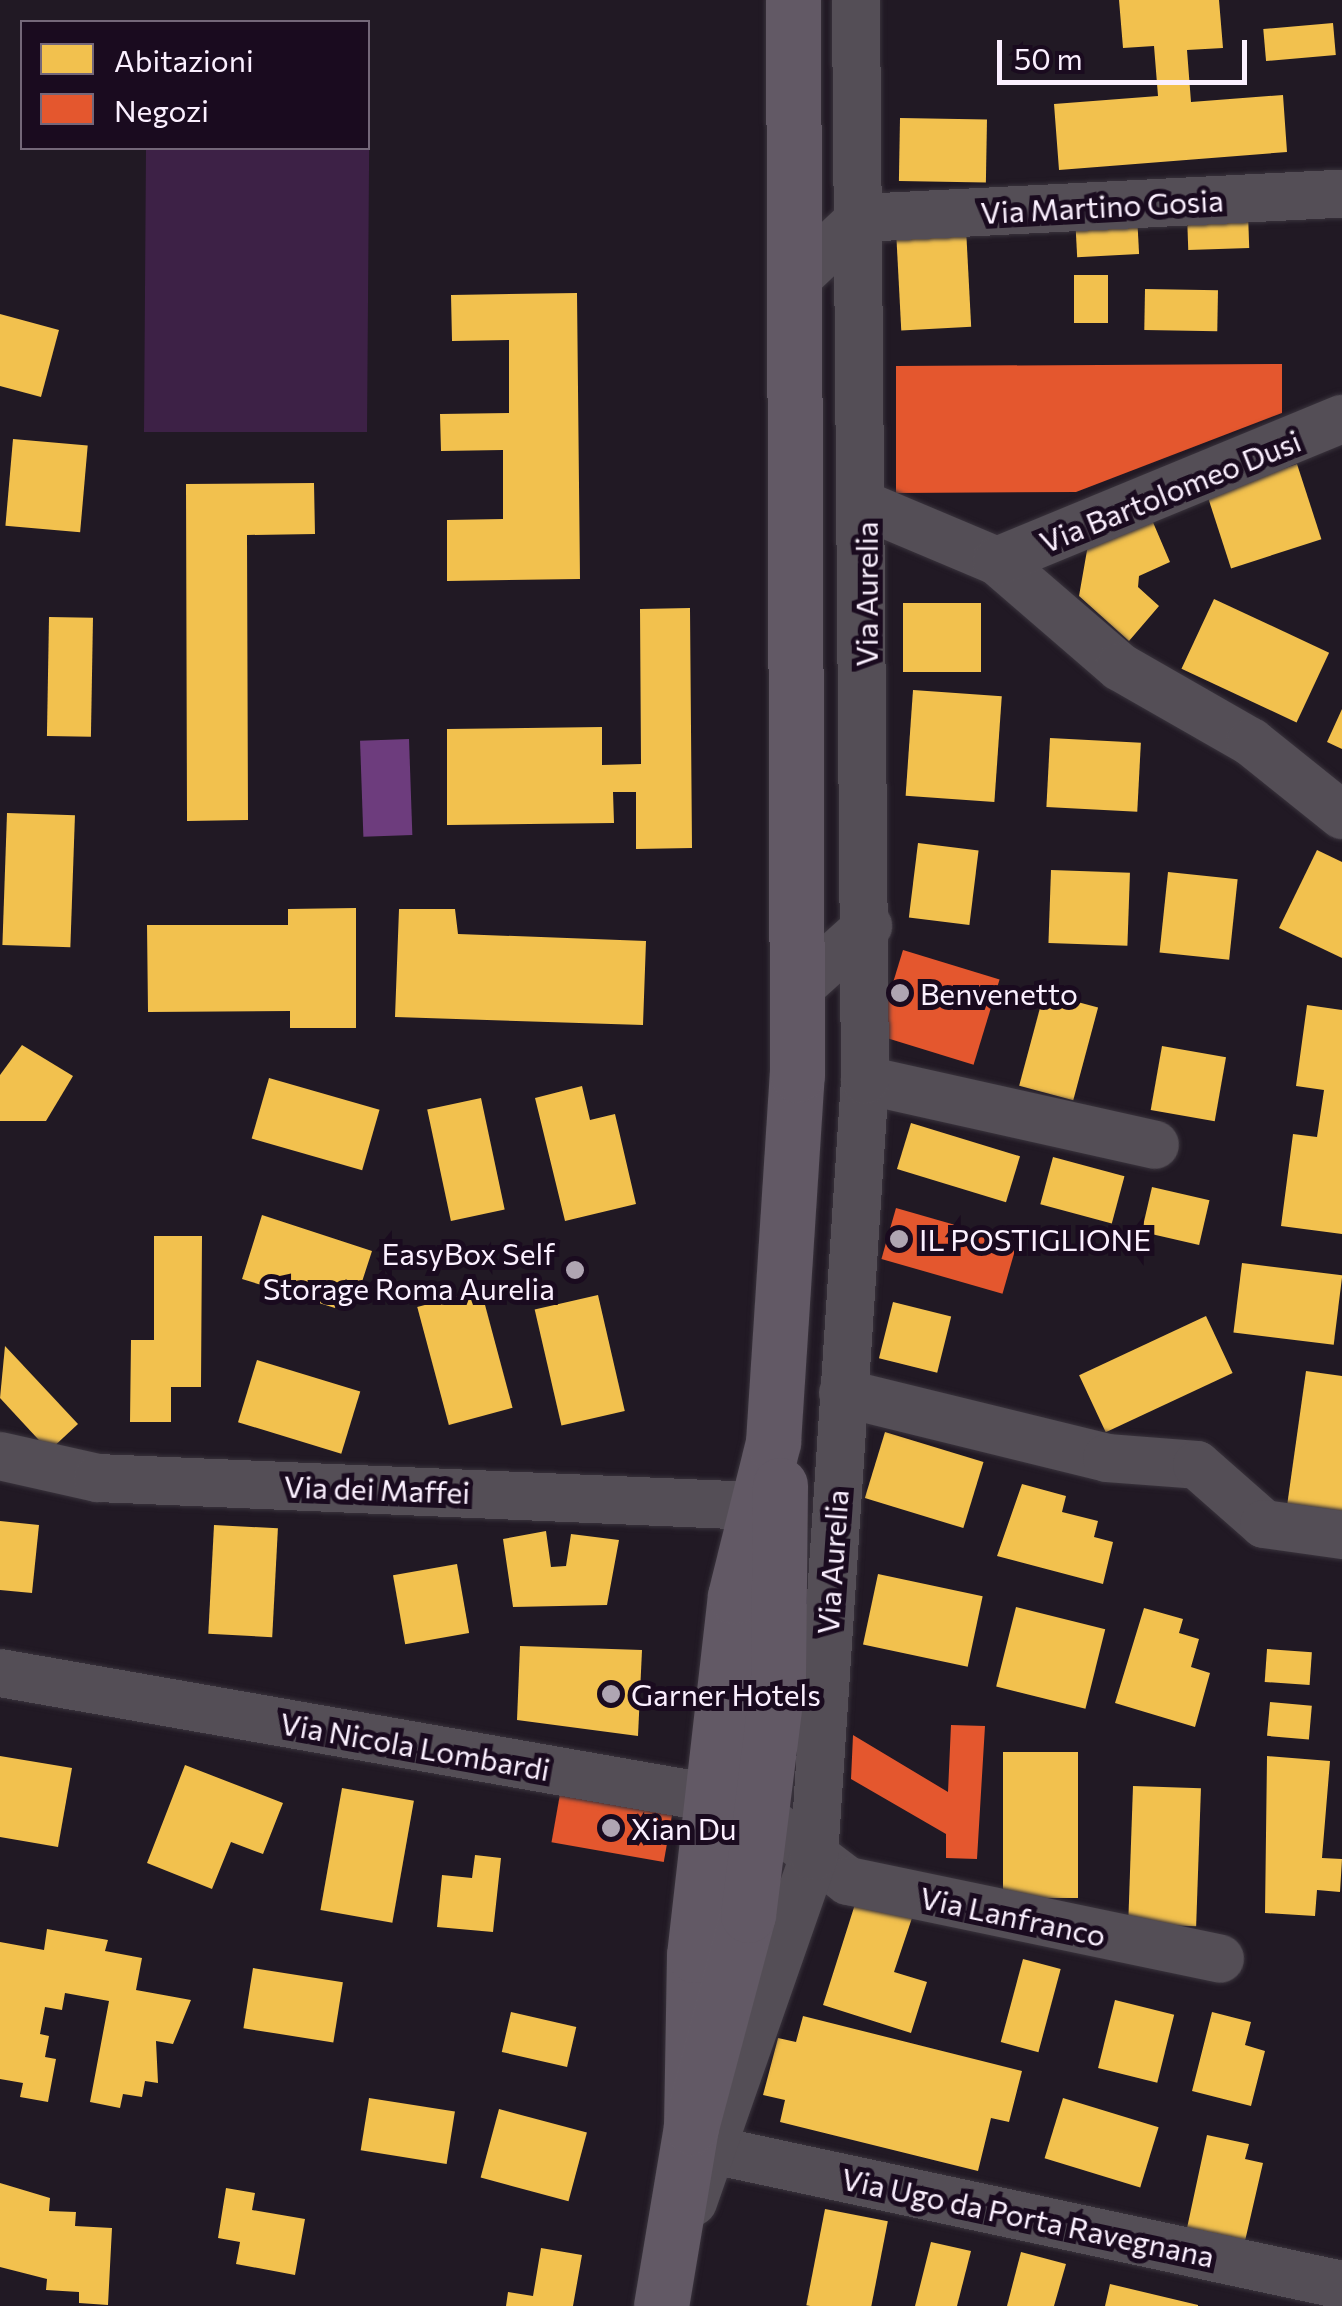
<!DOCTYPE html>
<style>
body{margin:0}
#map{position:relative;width:1342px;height:2306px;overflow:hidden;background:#211924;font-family:Commissioner,sans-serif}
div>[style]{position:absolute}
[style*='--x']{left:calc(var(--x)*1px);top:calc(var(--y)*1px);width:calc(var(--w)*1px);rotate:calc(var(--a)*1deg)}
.green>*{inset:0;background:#3d2146}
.water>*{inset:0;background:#6d3c7d;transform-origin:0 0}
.homes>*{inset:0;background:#f2c14e;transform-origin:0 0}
.shops>*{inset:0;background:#e4572e;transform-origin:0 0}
.roads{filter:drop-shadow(0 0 2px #39333c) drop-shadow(0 0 2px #39333c)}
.minor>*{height:48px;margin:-24px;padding:0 24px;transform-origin:24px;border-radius:24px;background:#544e56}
.major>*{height:55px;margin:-27.5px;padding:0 27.5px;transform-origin:27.5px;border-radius:27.5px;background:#625965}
.dots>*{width:28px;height:28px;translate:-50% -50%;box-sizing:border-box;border:5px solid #1a0b1f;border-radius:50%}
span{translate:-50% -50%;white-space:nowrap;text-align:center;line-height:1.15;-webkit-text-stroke:10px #1a0b1f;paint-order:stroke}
.street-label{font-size:30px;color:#fbf0ff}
.poi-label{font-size:30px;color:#fbf0ff}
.left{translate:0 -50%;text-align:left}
.right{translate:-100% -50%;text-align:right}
.legend{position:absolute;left:20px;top:20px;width:350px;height:130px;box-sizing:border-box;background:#1a0b1f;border:2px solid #746779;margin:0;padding:12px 18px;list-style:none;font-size:30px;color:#fbf0ff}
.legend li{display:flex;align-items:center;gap:20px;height:50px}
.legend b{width:50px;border:2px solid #746779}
.scale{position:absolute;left:997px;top:40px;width:250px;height:45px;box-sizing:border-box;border:5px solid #fbf0ff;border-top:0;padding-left:12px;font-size:30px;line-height:35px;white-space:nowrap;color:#fbf0ff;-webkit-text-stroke:8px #1a0b1f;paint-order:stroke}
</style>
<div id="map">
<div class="green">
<i style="clip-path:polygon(370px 35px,367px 432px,144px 432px,146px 148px,368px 148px)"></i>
</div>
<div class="water">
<i style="left:409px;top:739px;width:96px;height:49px;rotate:88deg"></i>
</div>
<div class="homes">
<i style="clip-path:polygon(1119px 0,1219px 0,1223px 48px,1187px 50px,1191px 102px,1283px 95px,1287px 152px,1059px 170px,1054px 104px,1158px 96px,1154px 46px,1123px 48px)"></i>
<i style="left:1333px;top:23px;width:32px;height:70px;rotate:85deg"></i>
<i style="left:900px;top:118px;width:87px;height:63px;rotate:1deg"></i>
<i style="left:1248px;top:213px;width:35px;height:61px;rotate:88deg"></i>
<i style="left:1137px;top:214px;width:40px;height:62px;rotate:87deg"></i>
<i style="left:966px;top:228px;width:99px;height:70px;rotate:87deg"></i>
<i style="left:1074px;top:275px;width:34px;height:48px"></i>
<i style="left:1145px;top:289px;width:73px;height:41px;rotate:1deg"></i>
<i style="clip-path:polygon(577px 293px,580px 579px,447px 581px,447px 520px,503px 519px,503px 450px,441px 451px,440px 414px,509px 413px,509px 340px,452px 341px,451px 295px)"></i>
<i style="clip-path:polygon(0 314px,59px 330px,41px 397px,0 386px)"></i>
<i style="left:13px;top:439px;width:75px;height:87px;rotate:5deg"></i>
<i style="left:1297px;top:464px;width:79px;height:95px;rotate:72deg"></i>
<i style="clip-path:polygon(314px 483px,315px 534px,247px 535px,248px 820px,187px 821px,186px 484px)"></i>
<i style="clip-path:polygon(1149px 513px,1170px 562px,1139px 576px,1138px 587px,1159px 606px,1129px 641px,1079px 596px,1089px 539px)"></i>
<i style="left:1214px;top:599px;width:127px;height:77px;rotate:25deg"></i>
<i style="left:903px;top:603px;width:78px;height:69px"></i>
<i style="clip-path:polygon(690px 608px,692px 848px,636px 849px,636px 792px,613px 792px,614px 823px,447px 825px,447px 729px,602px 727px,602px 765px,641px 764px,640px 609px)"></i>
<i style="left:49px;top:617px;width:44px;height:119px;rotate:1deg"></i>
<i style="left:913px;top:690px;width:89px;height:106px;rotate:4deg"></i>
<i style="clip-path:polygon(1342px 709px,1342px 749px,1327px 742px)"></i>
<i style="left:1050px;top:738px;width:91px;height:69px;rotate:3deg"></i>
<i style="left:7px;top:813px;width:68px;height:132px;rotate:2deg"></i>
<i style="left:918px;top:843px;width:61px;height:75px;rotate:7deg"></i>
<i style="clip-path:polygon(1317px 850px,1342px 862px,1342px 958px,1279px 928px)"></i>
<i style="left:1051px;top:870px;width:79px;height:73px;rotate:2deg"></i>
<i style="left:1168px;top:872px;width:70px;height:81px;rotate:6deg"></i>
<i style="clip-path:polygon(356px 908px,356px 1028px,290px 1028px,290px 1011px,148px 1012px,147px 925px,288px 925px,288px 909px)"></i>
<i style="clip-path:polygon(399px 909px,455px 909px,458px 934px,646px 941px,643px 1025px,395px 1017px)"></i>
<i style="left:1044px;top:993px;width:56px;height:96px;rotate:15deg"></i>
<i style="clip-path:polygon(1307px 1005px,1342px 1010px,1342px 1234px,1281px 1226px,1293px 1134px,1317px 1137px,1324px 1090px,1296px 1086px)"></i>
<i style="clip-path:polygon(22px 1045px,73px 1076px,46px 1121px,0 1121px,0 1075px)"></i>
<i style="left:1162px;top:1046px;width:65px;height:65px;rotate:10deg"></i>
<i style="left:269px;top:1078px;width:115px;height:63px;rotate:16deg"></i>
<i style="clip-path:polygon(582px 1086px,590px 1120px,615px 1114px,636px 1204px,565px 1221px,535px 1098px)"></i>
<i style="left:481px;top:1098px;width:114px;height:55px;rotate:78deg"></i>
<i style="left:911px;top:1123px;width:114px;height:48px;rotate:17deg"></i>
<i style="left:1053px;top:1157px;width:74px;height:49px;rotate:15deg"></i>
<i style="left:1152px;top:1187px;width:59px;height:46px;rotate:13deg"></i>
<i style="clip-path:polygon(262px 1215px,372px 1251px,359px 1291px,342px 1286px,335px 1308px,242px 1279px)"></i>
<i style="clip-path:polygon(154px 1236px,202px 1236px,201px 1387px,171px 1387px,171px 1422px,130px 1422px,131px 1340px,154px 1340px)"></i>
<i style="left:1242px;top:1263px;width:101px;height:70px;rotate:7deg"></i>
<i style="left:481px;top:1290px;width:122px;height:66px;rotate:75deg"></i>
<i style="left:598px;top:1295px;width:119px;height:65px;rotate:77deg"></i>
<i style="left:893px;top:1302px;width:60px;height:58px;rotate:14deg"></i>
<i style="left:1206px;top:1316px;width:63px;height:140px;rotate:65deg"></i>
<i style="clip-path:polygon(5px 1346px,78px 1424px,49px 1451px,0 1398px)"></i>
<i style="left:257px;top:1360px;width:108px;height:65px;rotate:17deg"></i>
<i style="clip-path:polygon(1306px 1371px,1342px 1376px,1342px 1520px,1286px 1513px)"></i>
<i style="left:885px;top:1432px;width:103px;height:69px;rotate:17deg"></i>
<i style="clip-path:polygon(1022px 1484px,1066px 1496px,1062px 1512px,1098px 1521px,1094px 1537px,1113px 1542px,1103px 1584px,997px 1556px)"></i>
<i style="clip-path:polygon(0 1521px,39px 1525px,32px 1593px,0 1590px)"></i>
<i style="left:214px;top:1525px;width:64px;height:109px;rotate:3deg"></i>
<i style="clip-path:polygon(546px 1531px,551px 1567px,566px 1566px,571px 1534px,619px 1540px,607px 1605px,513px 1607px,503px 1539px)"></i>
<i style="left:457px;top:1564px;width:70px;height:65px;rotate:80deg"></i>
<i style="left:878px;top:1574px;width:107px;height:72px;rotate:12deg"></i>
<i style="left:1016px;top:1607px;width:92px;height:82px;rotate:14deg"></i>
<i style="clip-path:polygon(1144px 1608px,1183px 1619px,1179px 1633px,1199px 1639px,1191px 1667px,1210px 1673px,1195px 1727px,1115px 1703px)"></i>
<i style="clip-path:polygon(520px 1646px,642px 1650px,638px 1736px,517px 1720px)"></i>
<i style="left:1267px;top:1649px;width:45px;height:33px;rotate:4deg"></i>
<i style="left:1270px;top:1702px;width:42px;height:34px;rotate:5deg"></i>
<i style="left:1003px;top:1752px;width:75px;height:146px"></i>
<i style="clip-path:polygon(0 1756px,72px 1768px,58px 1847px,0 1837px)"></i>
<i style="clip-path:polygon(1267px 1756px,1330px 1761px,1322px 1858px,1342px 1859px,1340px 1892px,1317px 1890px,1315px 1916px,1265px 1913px)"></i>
<i style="clip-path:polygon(185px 1765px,283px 1803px,263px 1854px,231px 1842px,212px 1889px,147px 1863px)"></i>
<i style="left:1133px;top:1786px;width:68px;height:138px;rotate:2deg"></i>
<i style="left:342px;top:1788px;width:73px;height:124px;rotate:10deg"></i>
<i style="clip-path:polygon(475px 1855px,501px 1858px,493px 1932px,437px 1927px,442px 1875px,472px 1878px)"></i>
<i style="clip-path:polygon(856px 1901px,912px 1918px,894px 1972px,927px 1982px,911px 2033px,823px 2005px)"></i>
<i style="clip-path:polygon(47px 1929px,108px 1940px,105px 1951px,142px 1958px,136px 1990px,191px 2000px,173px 2044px,156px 2041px,158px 2083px,145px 2081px,142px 2097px,123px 2094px,120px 2108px,90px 2102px,109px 2001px,65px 1993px,62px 2010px,45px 2007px,40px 2034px,49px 2036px,45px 2057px,56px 2059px,48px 2102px,20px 2097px,23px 2083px,0 2079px,0 1942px,44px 1950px)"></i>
<i style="left:1023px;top:1959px;width:39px;height:86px;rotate:15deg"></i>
<i style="left:253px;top:1968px;width:91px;height:61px;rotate:9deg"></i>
<i style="left:1115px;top:2000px;width:61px;height:70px;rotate:14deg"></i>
<i style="left:511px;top:2012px;width:67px;height:41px;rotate:13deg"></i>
<i style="clip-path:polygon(1212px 2012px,1251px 2022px,1245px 2045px,1265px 2051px,1251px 2106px,1192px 2091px)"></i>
<i style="clip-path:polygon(803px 2016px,1022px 2071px,1009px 2122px,991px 2118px,978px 2171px,780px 2122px,785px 2100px,763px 2095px,778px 2038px,796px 2042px)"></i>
<i style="left:369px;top:2098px;width:87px;height:53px;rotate:9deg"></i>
<i style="left:1063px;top:2098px;width:100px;height:63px;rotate:17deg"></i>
<i style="left:499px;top:2109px;width:91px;height:71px;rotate:15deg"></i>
<i style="clip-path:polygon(1207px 2135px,1249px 2144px,1245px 2159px,1263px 2163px,1245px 2241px,1187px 2228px)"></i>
<i style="clip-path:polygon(0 2183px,50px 2198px,49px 2211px,76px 2212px,75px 2226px,112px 2228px,108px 2305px,79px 2303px,79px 2292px,46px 2290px,47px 2279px,0 2267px)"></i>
<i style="clip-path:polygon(226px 2188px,255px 2193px,252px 2210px,305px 2219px,295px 2275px,236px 2264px,240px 2242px,218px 2238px)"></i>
<i style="left:825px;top:2209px;width:64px;height:98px;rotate:11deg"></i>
<i style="clip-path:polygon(931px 2242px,971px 2251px,957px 2306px,915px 2306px)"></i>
<i style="clip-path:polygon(541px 2248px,582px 2255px,573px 2306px,506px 2306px,508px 2292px,533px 2296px)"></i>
<i style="clip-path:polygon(1021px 2252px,1066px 2264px,1054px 2306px,1007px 2306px)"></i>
<i style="clip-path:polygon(1110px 2284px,1198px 2305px,1198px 2306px,1105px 2306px)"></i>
</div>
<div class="shops">
<i style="clip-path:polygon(1282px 364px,1282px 413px,1076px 492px,896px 493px,896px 366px)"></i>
<i style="left:903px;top:950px;width:101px;height:89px;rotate:17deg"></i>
<i style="left:896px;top:1208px;width:126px;height:53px;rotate:16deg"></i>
<i style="clip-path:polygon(951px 1725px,985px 1726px,977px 1859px,946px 1858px,946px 1834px,851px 1779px,853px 1735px,948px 1792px)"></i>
<i style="left:560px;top:1794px;width:114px;height:49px;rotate:10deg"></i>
</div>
<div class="roads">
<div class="minor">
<i style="--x:796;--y:279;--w:89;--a:-43.2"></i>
<i style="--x:861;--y:218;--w:482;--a:-2.9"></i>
<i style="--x:866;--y:506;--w:142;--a:22.8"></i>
<i style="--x:997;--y:561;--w:162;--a:40.8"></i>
<i style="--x:1120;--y:667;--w:151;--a:29.8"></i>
<i style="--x:1251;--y:742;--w:117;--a:38.7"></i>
<i style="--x:997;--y:561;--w:373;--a:-22.4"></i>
<i style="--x:799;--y:988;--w:93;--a:-41.9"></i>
<i style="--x:865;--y:1080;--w:297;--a:12.6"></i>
<i style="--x:843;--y:1393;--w:272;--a:13.8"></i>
<i style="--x:1107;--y:1458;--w:90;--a:4.4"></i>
<i style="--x:1197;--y:1465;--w:89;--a:41.4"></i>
<i style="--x:1264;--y:1524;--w:79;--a:8"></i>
<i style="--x:0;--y:1456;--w:100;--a:12.7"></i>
<i style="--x:98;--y:1478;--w:659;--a:2.44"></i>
<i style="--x:0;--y:1673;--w:734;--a:9.96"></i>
<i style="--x:723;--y:1800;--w:42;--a:22.3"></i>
<i style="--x:762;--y:1816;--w:108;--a:37.1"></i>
<i style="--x:848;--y:1881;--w:380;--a:11.8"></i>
<i style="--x:713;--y:2150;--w:643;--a:12.11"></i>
<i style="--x:693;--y:2202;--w:367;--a:-70.7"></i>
<i style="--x:814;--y:1856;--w:778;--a:-86.24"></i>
<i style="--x:865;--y:1080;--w:1080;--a:-90.48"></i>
</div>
<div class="major">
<i style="--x:691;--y:2127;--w:172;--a:-89"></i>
<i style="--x:694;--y:1955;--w:361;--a:-83.5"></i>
<i style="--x:735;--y:1596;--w:159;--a:-76.1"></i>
<i style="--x:773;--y:1442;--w:368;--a:-86.3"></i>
<i style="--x:797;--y:1075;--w:1075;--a:-90.21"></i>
<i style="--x:661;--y:2306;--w:181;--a:-80.5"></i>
<i style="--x:691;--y:2127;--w:220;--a:-75"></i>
<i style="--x:748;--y:1915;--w:240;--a:-82.8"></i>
<i style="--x:778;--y:1677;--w:192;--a:-89.4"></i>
</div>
</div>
<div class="dots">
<i style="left:900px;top:993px;background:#afa5b2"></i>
<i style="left:899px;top:1239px;background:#afa5b2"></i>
<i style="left:575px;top:1270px;background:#afa5b2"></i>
<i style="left:611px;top:1694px;background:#afa5b2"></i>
<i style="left:611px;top:1828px;background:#afa5b2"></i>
</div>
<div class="street-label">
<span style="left:1102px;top:206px;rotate:-3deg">Via Martino Gosia</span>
<span style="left:1170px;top:491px;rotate:-22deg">Via Bartolomeo Dusi</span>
<span style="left:866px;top:594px;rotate:-90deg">Via Aurelia</span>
<span style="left:377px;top:1489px;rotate:2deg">Via dei Maffei</span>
<span style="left:832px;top:1562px;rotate:-86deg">Via Aurelia</span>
<span style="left:415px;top:1746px;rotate:10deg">Via Nicola Lombardi</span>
<span style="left:1013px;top:1916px;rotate:12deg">Via Lanfranco</span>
<span style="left:1028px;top:2217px;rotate:12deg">Via Ugo da Porta Ravegnana</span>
</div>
<div class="poi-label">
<span class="left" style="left:920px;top:993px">Benvenetto</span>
<span class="left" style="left:919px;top:1239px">IL POSTIGLIONE</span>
<span class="right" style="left:555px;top:1270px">EasyBox Self<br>Storage Roma Aurelia</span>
<span class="left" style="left:631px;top:1694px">Garner Hotels</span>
<span class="left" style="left:631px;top:1828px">Xian Du</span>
</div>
<ul class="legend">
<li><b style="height:28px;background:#f2c14e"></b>Abitazioni</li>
<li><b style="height:28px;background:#e4572e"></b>Negozi</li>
</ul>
<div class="scale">50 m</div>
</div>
